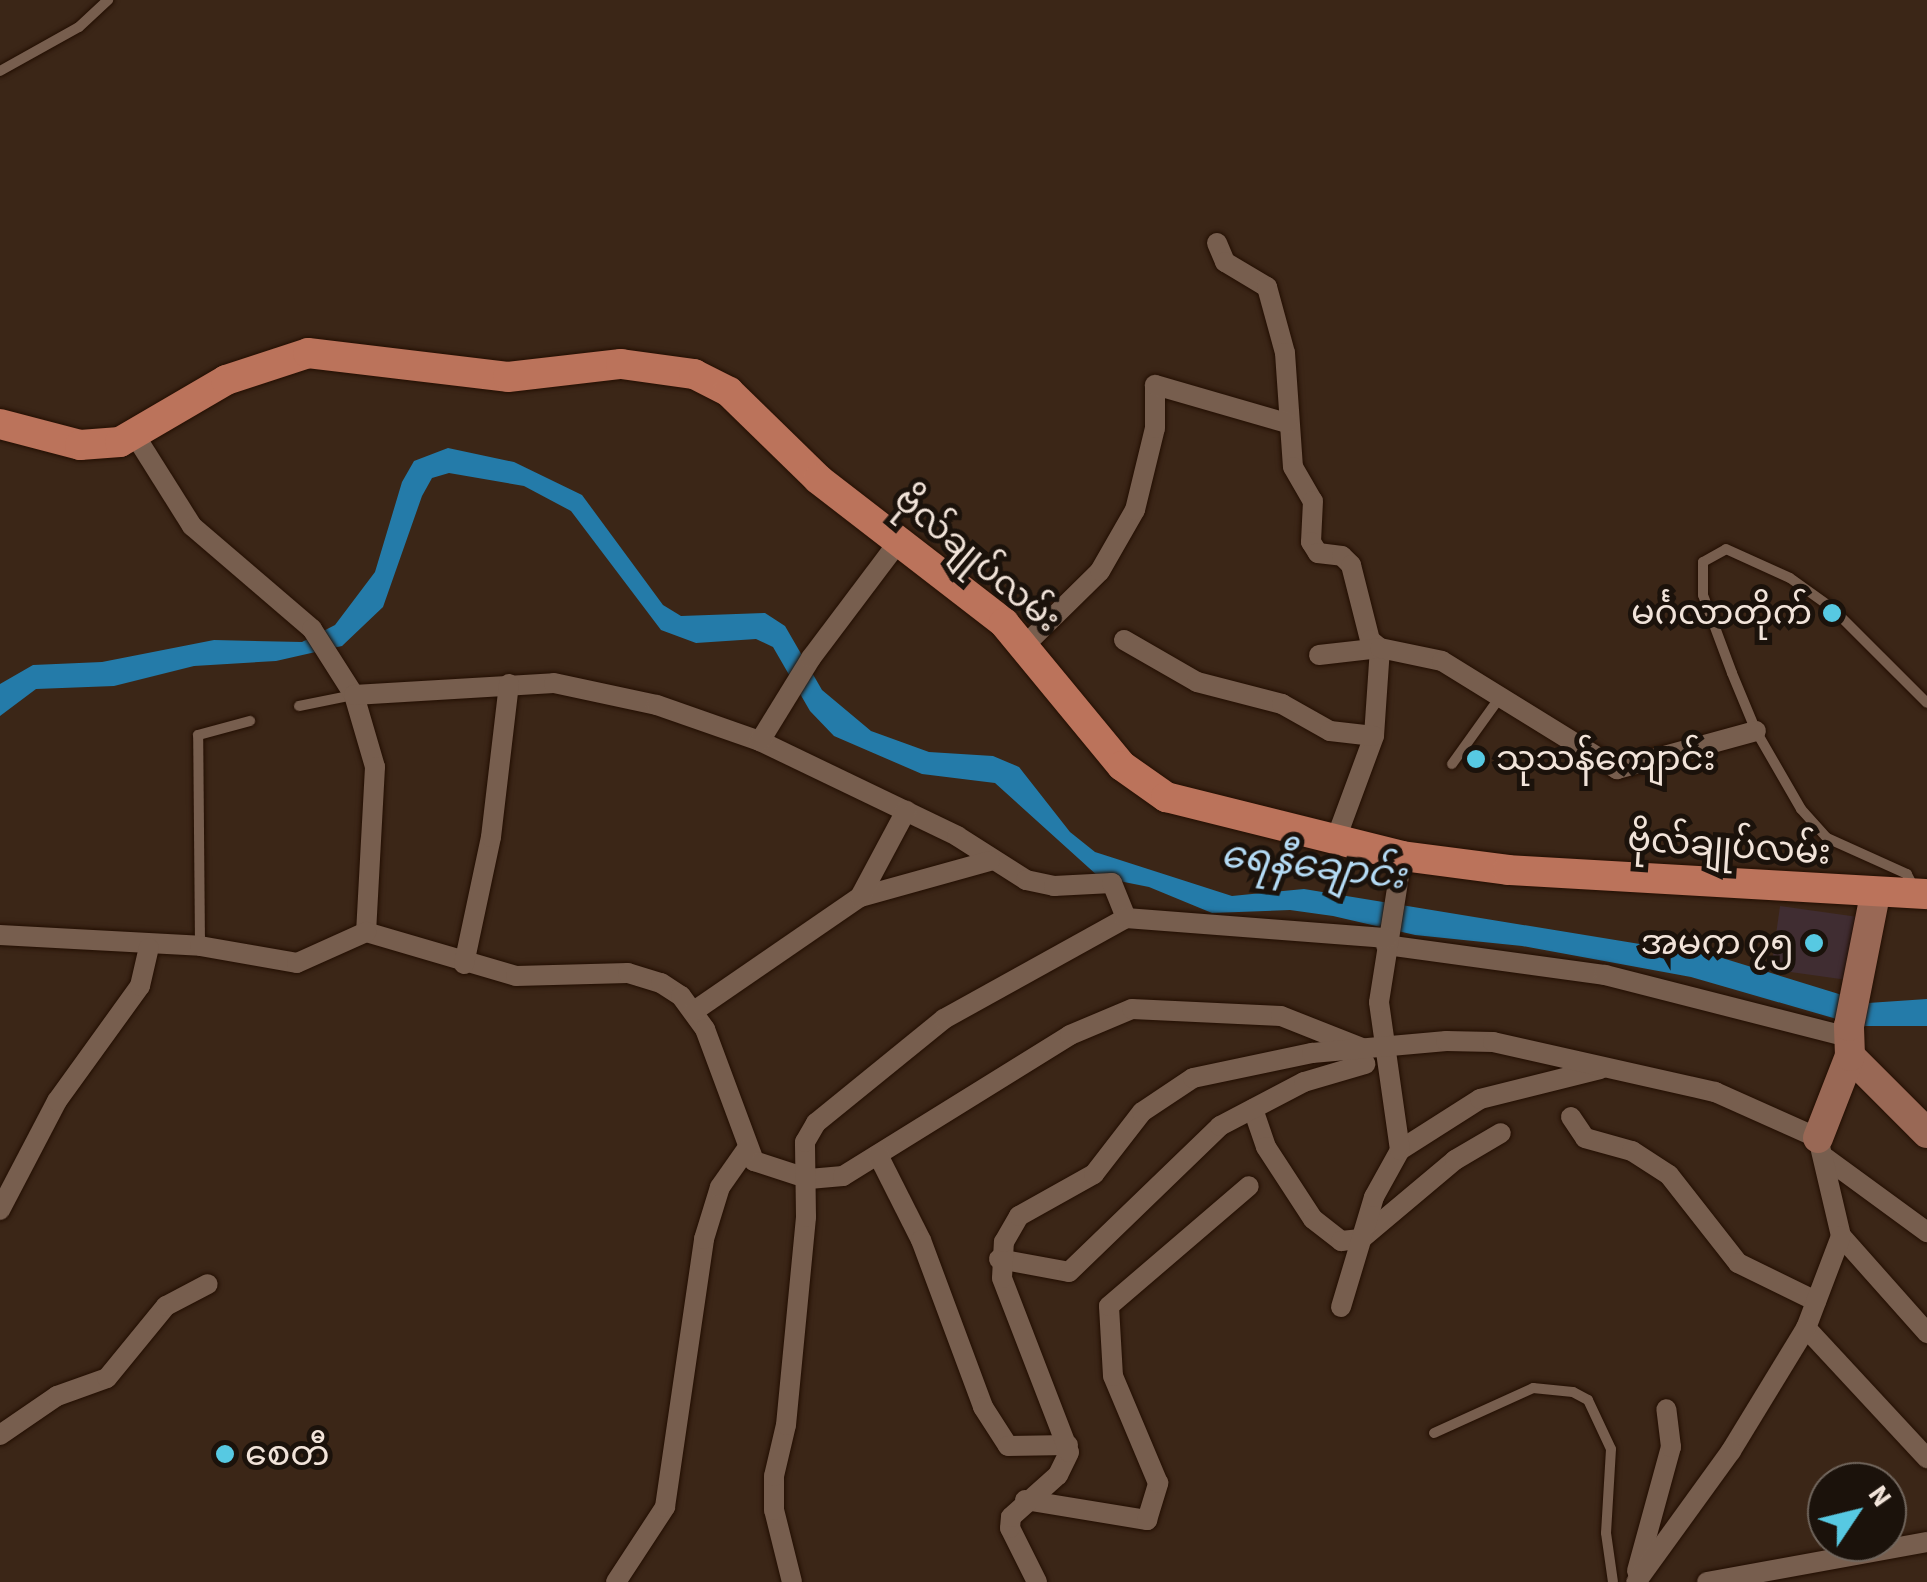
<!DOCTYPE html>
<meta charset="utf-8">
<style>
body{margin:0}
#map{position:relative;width:1927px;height:1582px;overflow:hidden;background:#3b2617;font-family:"Source Sans 3","Noto Sans Myanmar",sans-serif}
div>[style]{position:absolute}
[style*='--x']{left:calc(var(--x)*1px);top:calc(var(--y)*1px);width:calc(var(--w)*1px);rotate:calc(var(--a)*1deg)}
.education>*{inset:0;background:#402d32;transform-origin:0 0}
.water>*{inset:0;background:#247ba9}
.roads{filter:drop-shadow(0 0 2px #220e02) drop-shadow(0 0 2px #220e02)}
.lane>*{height:10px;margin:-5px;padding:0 5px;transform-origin:5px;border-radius:5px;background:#775e4e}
.street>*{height:20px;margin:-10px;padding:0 10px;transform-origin:10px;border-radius:10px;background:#775e4e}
.secondary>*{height:30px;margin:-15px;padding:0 15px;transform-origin:15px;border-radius:15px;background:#996855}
.primary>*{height:30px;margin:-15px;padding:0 15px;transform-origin:15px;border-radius:15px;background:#bb735b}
.dots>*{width:28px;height:28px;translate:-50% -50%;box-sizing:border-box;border:5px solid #1b120b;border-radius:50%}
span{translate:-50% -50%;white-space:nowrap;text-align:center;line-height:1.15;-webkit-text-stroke:10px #1b120b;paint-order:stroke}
.street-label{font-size:35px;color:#f1e3d9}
.poi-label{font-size:35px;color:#f1e3d9}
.right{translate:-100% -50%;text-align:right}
.left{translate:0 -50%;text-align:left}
.water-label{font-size:38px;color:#b4dbf5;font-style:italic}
.north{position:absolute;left:1807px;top:1462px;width:100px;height:100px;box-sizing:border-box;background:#1b120b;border:2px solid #71665d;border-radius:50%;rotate:55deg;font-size:28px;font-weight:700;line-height:40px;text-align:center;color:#f1e3d9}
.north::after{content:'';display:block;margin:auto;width:35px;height:45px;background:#57c9e2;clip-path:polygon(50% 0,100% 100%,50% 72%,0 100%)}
</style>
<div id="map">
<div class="education">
<i style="left:1780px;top:906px;width:79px;height:64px;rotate:8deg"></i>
</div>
<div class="water">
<i style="clip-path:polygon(448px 448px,514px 462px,582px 495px,663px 605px,681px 616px,765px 613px,785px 626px,822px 690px,871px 731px,929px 752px,993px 756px,1019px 767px,1070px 832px,1095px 852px,1232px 896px,1304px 889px,1719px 957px,1868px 1003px,1927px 999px,1927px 1026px,1861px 1026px,1691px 977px,1522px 946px,1415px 935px,1333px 916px,1290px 910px,1212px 913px,1149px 887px,1099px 877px,995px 783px,922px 774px,834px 736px,810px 711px,773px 647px,756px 639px,696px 643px,661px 630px,571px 511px,524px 486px,449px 473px,432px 478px,422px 496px,383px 607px,342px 646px,276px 661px,194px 666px,114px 686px,36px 689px,0 716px,0 684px,33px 665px,102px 662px,214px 640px,302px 642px,335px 625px,375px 572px,402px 482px,414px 461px)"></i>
</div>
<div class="roads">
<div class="lane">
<i style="--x:0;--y:71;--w:90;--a:-29.1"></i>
<i style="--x:79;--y:27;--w:40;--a:-43"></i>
<i style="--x:299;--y:706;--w:55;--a:-11.5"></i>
<i style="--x:1452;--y:764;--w:79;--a:-54.3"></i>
<i style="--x:1915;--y:890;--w:18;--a:-117"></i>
<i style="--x:1907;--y:874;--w:88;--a:-155.8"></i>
<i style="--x:1827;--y:838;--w:39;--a:-132"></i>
<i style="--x:1801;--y:809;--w:90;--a:-120"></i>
<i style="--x:1756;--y:731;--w:63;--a:-112.5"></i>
<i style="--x:1732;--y:673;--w:83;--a:-110.4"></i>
<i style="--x:1703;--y:595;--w:33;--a:-90"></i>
<i style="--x:1703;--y:562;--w:26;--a:-29"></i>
<i style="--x:1726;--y:549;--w:70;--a:24.4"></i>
<i style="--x:1790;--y:578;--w:52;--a:35.5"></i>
<i style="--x:1832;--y:608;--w:134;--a:45"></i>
<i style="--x:200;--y:945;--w:210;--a:-90.5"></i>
<i style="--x:198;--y:735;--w:54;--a:-15.1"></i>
<i style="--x:1434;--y:1433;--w:109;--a:-24.4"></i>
<i style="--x:1533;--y:1388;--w:40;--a:5.7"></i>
<i style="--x:1573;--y:1392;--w:17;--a:28"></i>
<i style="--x:1588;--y:1400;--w:54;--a:64.9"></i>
<i style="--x:1611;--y:1449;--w:84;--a:93.4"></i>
<i style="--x:1606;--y:1533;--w:49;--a:81.9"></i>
</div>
<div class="street">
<i style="--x:1217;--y:243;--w:21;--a:67"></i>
<i style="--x:1225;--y:262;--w:49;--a:30.8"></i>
<i style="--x:1267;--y:287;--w:68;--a:74.7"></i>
<i style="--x:1285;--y:353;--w:114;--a:86"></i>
<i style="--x:1293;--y:467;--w:39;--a:60"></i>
<i style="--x:1313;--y:501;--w:41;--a:92.8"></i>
<i style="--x:1311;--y:542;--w:13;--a:58"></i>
<i style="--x:1318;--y:553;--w:24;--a:7"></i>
<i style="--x:1342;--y:556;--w:13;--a:45"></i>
<i style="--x:1351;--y:565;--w:77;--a:75.8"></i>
<i style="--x:1370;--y:640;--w:13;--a:39"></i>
<i style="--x:1380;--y:648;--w:88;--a:93.9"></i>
<i style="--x:1374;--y:736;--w:110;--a:110.3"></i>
<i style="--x:136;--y:437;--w:105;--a:57.8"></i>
<i style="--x:192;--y:526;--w:158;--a:40.6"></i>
<i style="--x:312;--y:629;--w:78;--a:57.5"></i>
<i style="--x:354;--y:695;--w:75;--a:73.7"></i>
<i style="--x:375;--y:767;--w:165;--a:93.1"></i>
<i style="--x:366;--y:932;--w:156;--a:16.3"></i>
<i style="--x:516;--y:976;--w:112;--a:-1.5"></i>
<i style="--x:628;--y:973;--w:34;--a:17"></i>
<i style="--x:661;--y:983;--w:24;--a:33"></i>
<i style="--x:681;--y:996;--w:41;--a:54"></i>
<i style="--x:705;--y:1029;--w:141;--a:69.6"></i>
<i style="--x:754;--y:1161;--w:58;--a:18.1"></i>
<i style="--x:809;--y:1179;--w:34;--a:-5"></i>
<i style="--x:843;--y:1176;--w:267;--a:-31.8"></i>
<i style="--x:1070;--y:1035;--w:67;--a:-22.8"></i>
<i style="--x:1132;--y:1009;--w:149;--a:2.7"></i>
<i style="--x:1281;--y:1016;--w:92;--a:21.6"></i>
<i style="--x:1124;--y:640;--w:84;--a:29.9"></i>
<i style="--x:1197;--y:682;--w:88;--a:14.5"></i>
<i style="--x:1282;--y:704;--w:55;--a:29.4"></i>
<i style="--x:1330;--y:731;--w:44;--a:6.5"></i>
<i style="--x:1025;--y:645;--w:105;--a:-44.6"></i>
<i style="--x:1100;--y:571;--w:70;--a:-60.2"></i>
<i style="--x:1135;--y:510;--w:84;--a:-76.3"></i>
<i style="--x:1155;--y:428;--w:43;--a:-90"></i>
<i style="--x:1155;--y:385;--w:137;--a:16.1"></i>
<i style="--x:1319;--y:655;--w:61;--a:-6.5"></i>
<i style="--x:1380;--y:648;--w:63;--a:11.8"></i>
<i style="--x:1442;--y:661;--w:206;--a:31.7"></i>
<i style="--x:1617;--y:769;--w:144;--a:-15.3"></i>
<i style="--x:354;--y:695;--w:200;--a:-3.4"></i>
<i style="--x:554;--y:683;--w:105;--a:12.1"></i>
<i style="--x:657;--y:705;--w:109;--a:19.3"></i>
<i style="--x:760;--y:741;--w:219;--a:25.7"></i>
<i style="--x:957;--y:836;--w:82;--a:32.5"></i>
<i style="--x:1026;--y:880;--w:29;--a:12"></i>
<i style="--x:1054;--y:886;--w:58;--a:-3"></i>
<i style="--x:1112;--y:883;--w:38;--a:68"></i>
<i style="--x:760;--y:741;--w:97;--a:-58.4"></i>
<i style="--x:811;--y:658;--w:148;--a:-53"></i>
<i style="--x:860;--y:897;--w:135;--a:-15.5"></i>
<i style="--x:0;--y:935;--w:200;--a:3.1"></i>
<i style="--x:200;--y:946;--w:98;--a:9.9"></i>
<i style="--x:297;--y:963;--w:76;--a:-24.2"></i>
<i style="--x:1386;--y:945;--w:221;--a:7.8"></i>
<i style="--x:1605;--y:975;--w:252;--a:14.3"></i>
<i style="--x:464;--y:964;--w:130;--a:-78"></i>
<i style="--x:491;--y:837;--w:154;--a:-83.3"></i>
<i style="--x:694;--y:1011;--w:201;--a:-34.5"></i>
<i style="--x:860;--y:897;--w:98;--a:-61.9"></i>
<i style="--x:1253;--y:1109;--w:40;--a:71.1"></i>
<i style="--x:1266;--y:1147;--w:86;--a:56.9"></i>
<i style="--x:1313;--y:1219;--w:36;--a:38"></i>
<i style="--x:1341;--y:1241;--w:20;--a:-6"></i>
<i style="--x:1361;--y:1239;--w:123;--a:-40"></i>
<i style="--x:1455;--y:1160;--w:53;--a:-30.4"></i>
<i style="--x:1571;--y:1117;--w:25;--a:56"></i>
<i style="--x:1585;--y:1138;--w:49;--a:15.5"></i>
<i style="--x:1632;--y:1151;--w:44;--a:33"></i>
<i style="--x:1669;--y:1175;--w:112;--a:51.9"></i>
<i style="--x:1738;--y:1263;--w:87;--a:26"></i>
<i style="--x:1400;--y:1150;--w:95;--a:-32.5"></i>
<i style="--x:1480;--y:1099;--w:124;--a:-14"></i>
<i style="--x:878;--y:1155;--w:95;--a:63.2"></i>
<i style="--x:921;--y:1240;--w:178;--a:69.6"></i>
<i style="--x:983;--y:1407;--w:46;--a:57.3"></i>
<i style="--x:1008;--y:1446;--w:60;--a:-1"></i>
<i style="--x:1823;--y:1156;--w:129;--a:36.2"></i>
<i style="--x:0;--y:1210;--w:123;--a:-62.4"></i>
<i style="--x:57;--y:1101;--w:142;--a:-54.2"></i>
<i style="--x:140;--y:986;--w:39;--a:-77"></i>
<i style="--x:1841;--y:1236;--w:130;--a:48.4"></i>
<i style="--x:999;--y:1259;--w:71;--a:10.5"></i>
<i style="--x:1069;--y:1272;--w:210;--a:-44"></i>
<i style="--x:1220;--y:1126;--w:95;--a:-27.6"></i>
<i style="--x:1304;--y:1082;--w:64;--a:-16.4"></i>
<i style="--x:1341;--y:1307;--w:115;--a:-73.3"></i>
<i style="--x:1374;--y:1197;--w:54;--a:-61"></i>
<i style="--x:1400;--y:1150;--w:149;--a:-98.1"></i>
<i style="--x:1379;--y:1002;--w:148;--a:-81"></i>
<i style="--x:1806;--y:1328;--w:178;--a:47.1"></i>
<i style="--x:0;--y:1435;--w:69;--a:-34.4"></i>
<i style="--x:57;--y:1396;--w:53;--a:-19.8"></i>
<i style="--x:107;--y:1378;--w:93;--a:-50.7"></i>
<i style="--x:166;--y:1306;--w:47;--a:-27.6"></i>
<i style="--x:1025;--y:1500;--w:124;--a:9.3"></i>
<i style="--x:1147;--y:1520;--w:39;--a:-73"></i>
<i style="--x:1158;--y:1483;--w:116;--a:-112.8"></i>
<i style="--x:1113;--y:1376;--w:70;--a:-93.3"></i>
<i style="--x:1109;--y:1306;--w:184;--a:-40.6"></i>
<i style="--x:1637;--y:1571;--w:129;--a:-74.7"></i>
<i style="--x:1671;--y:1447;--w:38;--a:-97"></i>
<i style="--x:616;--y:1582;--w:90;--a:-56.8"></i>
<i style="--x:665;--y:1507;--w:271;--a:-81.7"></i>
<i style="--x:704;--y:1239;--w:54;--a:-72.9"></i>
<i style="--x:720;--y:1187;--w:45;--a:-54.9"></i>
<i style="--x:792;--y:1582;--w:74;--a:-104"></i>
<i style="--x:774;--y:1510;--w:34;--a:-90"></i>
<i style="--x:774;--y:1476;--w:52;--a:-76.8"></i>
<i style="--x:786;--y:1425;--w:209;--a:-84.5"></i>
<i style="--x:806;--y:1217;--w:75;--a:-90.8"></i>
<i style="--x:805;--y:1142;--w:22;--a:-60"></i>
<i style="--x:816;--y:1123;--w:165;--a:-39.1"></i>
<i style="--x:944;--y:1019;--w:208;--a:-29"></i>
<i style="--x:1126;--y:918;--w:262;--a:4.4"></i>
<i style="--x:1037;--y:1582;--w:60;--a:-116.6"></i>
<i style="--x:1010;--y:1528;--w:11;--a:-85"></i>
<i style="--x:1011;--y:1517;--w:63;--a:-41.8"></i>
<i style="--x:1058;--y:1475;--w:25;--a:-64"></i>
<i style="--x:1069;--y:1452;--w:186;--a:-111.1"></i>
<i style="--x:1002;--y:1278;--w:36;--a:-87"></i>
<i style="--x:1004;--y:1242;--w:30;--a:-60"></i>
<i style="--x:1019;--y:1216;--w:86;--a:-29.2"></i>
<i style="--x:1094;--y:1174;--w:78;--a:-52.3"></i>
<i style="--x:1142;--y:1112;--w:61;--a:-33.7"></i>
<i style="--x:1193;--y:1078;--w:122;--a:-11.9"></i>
<i style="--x:1312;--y:1053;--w:135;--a:-5.1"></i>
<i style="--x:1446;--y:1041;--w:47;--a:1.2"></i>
<i style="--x:1493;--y:1042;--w:228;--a:12.7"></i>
<i style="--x:1715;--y:1092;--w:113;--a:24.1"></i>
<i style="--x:1818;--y:1138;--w:101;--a:76.8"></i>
<i style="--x:1841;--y:1236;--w:98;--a:110.8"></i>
<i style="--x:1806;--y:1328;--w:144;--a:121.4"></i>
<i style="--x:1731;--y:1451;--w:162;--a:125.9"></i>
<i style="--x:1707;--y:1582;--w:224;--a:-10.3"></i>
</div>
<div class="secondary">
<i style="--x:1850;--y:1056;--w:109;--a:45"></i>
<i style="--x:1818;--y:1138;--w:88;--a:-68.7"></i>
<i style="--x:1850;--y:1056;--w:30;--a:-92"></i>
<i style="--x:1849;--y:1026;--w:134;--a:-78.8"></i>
</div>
<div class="primary">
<i style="--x:0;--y:424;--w:83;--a:14.7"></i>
<i style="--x:80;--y:445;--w:40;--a:-4.3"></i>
<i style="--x:120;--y:442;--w:123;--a:-30.3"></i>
<i style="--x:226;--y:380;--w:86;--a:-18.2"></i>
<i style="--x:308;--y:353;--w:201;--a:6.8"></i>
<i style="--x:508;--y:377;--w:114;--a:-6.6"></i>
<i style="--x:621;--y:364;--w:74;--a:7.8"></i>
<i style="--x:694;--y:374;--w:39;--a:27"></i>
<i style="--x:729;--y:392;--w:124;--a:44.3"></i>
<i style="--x:818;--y:479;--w:235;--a:37.7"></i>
<i style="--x:1004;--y:623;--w:185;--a:50.5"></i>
<i style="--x:1122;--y:766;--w:54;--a:35.2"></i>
<i style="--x:1166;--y:797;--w:243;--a:14"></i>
<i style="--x:1402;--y:856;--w:107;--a:7.5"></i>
<i style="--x:1508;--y:870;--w:420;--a:3.3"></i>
</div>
</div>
<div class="dots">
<i style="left:1832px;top:613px;background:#57c9e2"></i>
<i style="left:1476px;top:759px;background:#57c9e2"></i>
<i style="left:1814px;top:943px;background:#57c9e2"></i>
<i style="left:225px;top:1454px;background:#57c9e2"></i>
</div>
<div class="street-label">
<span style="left:977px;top:560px;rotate:40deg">ဗိုလ်‌ချုပ်‌လမ်း</span>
<span style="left:1729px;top:846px;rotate:4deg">ဗိုလ်‌ချုပ်‌လမ်း</span>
</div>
<div class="poi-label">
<span class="right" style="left:1812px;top:613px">မင်္ဂလာတိုက်</span>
<span class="left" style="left:1496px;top:759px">သုသန်ကျောင်း</span>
<span class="right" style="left:1794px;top:943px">အမက ၇၅</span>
<span class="left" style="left:245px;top:1454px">စေတီ</span>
</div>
<div class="water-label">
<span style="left:1313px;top:866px;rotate:7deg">ရေနီချောင်း</span>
</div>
<div class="north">N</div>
</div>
